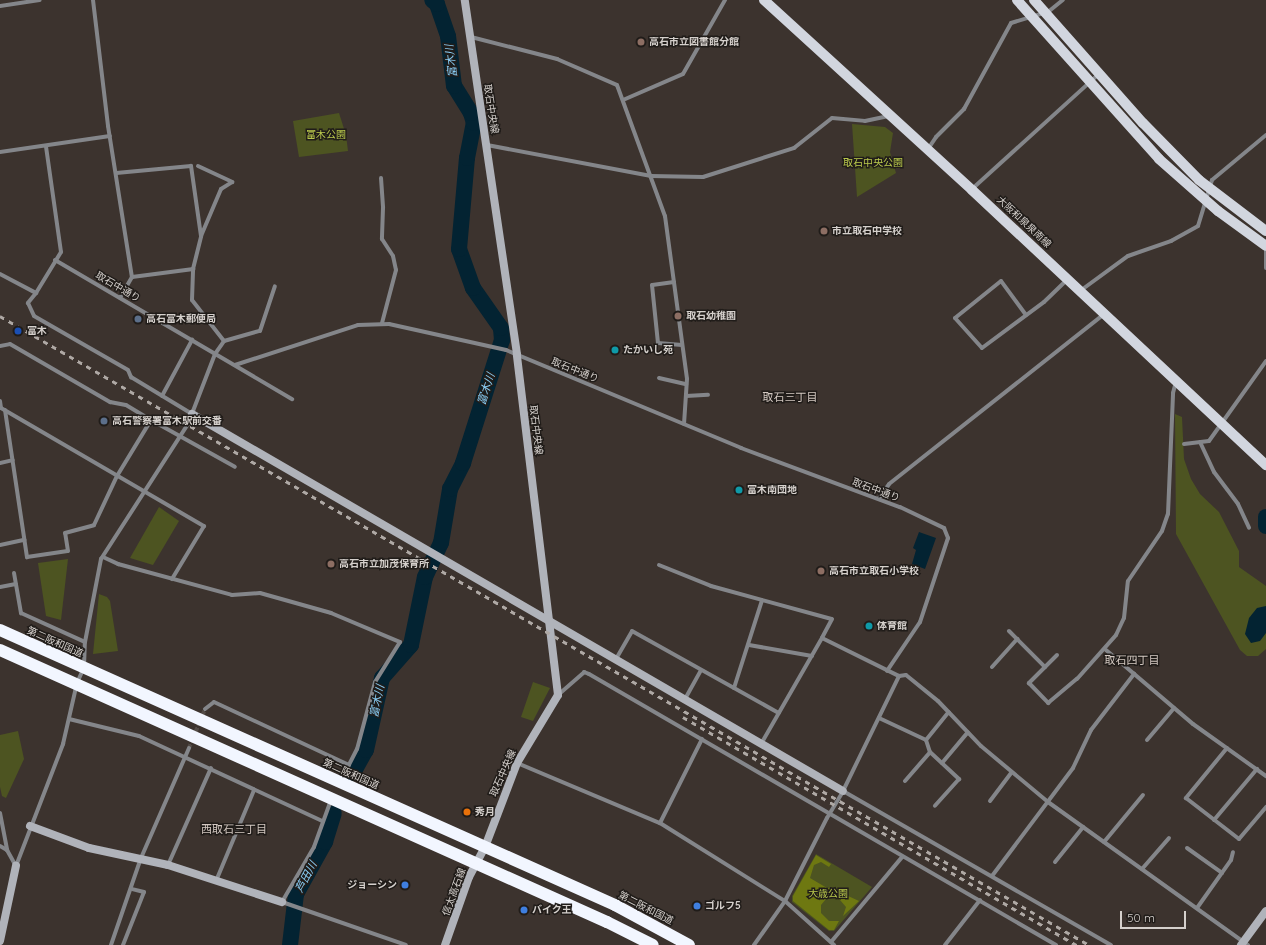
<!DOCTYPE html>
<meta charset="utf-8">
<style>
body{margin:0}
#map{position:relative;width:1266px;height:945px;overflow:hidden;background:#3c332e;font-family:Quicksand,"Noto Sans JP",sans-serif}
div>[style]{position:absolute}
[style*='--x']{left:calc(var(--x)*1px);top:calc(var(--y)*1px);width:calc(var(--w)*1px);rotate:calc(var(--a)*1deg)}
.green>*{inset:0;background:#4d5421}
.forest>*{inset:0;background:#6e7811}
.water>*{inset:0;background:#032332}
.river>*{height:16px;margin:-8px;padding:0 8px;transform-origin:8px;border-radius:8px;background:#032332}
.street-tunnel>*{height:4px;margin-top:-2px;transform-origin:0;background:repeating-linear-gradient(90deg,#534b46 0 4px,transparent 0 6px)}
.street>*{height:4px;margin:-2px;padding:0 2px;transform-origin:2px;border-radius:2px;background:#84868a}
.secondary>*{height:8px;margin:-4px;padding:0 4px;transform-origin:4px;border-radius:4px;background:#b0b3ba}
.primary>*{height:10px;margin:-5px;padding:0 5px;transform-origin:5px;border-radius:5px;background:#d2d6df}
.highway>*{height:12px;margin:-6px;padding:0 6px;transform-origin:6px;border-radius:6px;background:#f2f6ff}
.rail>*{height:2.5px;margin-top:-1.25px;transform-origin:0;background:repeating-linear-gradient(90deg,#afa9a5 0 5px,transparent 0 10px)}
.dots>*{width:11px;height:11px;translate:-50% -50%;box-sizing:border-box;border:2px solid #201c19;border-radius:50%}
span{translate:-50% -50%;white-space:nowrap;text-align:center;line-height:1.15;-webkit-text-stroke:3px #201c19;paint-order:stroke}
.poi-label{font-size:10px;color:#d5d0cc;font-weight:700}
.left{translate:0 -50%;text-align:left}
.right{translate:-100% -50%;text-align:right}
.street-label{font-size:10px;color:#d5d0cc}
.park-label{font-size:10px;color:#bac94c}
.water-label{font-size:11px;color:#88cdf5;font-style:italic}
.neighbourhood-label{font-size:11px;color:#d3c8c1}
.scale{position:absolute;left:1120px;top:911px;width:66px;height:18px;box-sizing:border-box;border:2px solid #d5d0cc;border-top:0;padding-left:5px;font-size:12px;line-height:14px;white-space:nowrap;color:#d5d0cc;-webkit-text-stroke:3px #201c19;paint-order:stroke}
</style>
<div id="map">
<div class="green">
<i style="clip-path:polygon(339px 113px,346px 135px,348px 151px,299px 157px,293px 121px)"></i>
<i style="clip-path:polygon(852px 124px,885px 127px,893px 133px,890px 152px,896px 173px,857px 197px)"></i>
<i style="clip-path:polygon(1175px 414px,1182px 417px,1184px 459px,1191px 479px,1200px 494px,1219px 512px,1239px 551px,1239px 567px,1266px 586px,1266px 649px,1258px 656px,1247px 656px,1240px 650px,1176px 534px)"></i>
<i style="clip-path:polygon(159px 507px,179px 521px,153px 565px,130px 558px)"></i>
<i style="clip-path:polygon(68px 559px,61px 620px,46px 616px,38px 563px)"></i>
<i style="clip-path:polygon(99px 594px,107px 597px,110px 601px,118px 651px,93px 654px)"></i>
<i style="clip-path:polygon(533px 682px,550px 688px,533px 721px,521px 717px)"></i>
<i style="clip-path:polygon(18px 731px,24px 759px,6px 798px,2px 796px,0 787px,0 735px)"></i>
<i style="clip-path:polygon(816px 854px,872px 887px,834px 931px,829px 931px,792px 902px,792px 896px)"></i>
</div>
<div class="forest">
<i style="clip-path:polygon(816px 855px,831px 864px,829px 867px,821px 862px,814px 865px,810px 878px,827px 888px,834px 889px,838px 895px,846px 895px,859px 901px,843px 916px,846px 907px,840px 900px,831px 897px,826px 899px,821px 905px,821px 913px,829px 921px,839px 921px,834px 930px,829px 930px,793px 901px,793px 896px)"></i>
</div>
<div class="water">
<i style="clip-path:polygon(919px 532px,936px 538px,925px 569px,912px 564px,916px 550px,913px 548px)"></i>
<i style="clip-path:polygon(1266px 606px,1266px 633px,1260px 641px,1251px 643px,1245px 634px,1249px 618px,1257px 608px)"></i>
</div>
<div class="river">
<i style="--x:1266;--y:517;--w:9;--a:90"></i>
<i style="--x:353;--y:773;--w:26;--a:-61"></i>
<i style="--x:366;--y:750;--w:74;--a:-77.5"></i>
<i style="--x:382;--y:678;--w:44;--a:-48.7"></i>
<i style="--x:411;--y:645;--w:69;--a:-78.4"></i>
<i style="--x:425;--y:577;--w:38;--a:-65"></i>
<i style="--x:441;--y:543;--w:55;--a:-80.5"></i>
<i style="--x:450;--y:489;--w:29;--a:-63"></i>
<i style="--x:463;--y:463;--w:129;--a:-72.4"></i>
<i style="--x:502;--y:340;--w:12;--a:-95"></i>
<i style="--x:501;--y:328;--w:49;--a:-125"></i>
<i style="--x:473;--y:288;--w:41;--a:-109.7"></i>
<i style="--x:459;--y:249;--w:91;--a:-85"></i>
<i style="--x:467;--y:158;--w:36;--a:-79"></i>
<i style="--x:474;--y:123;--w:10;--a:-107"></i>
<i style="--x:471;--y:113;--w:32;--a:-122"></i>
<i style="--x:454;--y:86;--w:50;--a:-96.8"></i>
<i style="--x:448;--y:36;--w:34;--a:-109"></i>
<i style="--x:437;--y:4;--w:6;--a:-141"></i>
<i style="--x:290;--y:945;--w:51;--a:-83.3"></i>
<i style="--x:296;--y:894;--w:60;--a:-60.9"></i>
<i style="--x:325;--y:842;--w:30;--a:-73"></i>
</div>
<div class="street-tunnel">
<i style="--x:189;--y:748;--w:42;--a:-67.7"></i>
</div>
<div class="street">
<i style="--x:93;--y:0;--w:127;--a:83.2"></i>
<i style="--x:108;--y:126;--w:153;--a:81"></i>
<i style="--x:132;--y:277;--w:24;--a:120"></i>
<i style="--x:0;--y:6;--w:40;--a:-8.5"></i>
<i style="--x:471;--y:37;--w:89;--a:14.3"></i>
<i style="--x:557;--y:59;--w:65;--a:23.4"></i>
<i style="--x:617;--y:85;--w:140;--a:69.9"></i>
<i style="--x:665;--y:216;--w:164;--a:82.3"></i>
<i style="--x:687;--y:379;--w:45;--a:93.8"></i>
<i style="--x:623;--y:100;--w:65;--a:-23.4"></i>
<i style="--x:683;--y:74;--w:85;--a:-60.4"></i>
<i style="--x:487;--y:145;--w:167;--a:10.7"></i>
<i style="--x:651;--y:176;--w:52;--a:1.1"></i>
<i style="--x:703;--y:177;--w:96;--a:-17.7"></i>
<i style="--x:794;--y:148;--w:48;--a:-38.3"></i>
<i style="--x:832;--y:118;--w:33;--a:5"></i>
<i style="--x:865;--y:121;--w:24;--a:-12"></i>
<i style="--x:928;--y:149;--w:14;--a:-56"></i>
<i style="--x:936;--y:137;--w:40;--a:-45"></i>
<i style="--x:964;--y:109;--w:98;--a:-61.3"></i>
<i style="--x:1011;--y:23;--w:39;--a:-17"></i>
<i style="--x:1048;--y:12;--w:19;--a:-39"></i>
<i style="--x:0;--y:152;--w:111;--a:-8.3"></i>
<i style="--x:198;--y:166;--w:38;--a:25"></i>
<i style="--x:381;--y:178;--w:30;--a:86"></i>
<i style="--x:383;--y:208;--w:31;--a:92"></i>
<i style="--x:382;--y:239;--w:20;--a:57"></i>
<i style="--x:393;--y:256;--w:14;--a:78"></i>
<i style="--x:396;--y:270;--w:55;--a:104.8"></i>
<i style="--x:972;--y:189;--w:171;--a:-42.2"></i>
<i style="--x:201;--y:236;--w:51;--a:-66.9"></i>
<i style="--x:221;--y:189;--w:13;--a:-32"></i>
<i style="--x:1266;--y:248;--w:20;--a:90"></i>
<i style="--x:55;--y:260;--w:275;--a:30.4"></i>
<i style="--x:0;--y:274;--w:41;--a:27.8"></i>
<i style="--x:36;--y:293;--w:48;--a:-58.6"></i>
<i style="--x:61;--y:252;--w:107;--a:-98.1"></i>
<i style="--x:132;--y:277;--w:62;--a:-7.5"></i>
<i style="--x:674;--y:282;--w:22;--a:172"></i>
<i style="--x:652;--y:285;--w:58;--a:84.1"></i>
<i style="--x:658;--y:343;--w:24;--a:5"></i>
<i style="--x:1080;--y:291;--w:59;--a:-36.1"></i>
<i style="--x:1128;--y:256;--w:46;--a:-19.2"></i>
<i style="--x:1171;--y:241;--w:31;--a:-29"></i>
<i style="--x:1198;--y:226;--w:48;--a:-73.1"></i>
<i style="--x:1212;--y:180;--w:70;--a:-39.8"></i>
<i style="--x:36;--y:293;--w:13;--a:129"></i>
<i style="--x:28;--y:303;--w:14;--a:65"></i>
<i style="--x:34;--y:316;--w:108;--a:29.9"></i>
<i style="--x:128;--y:370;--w:8;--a:67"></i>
<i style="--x:131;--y:377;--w:71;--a:31.2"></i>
<i style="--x:1026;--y:315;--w:42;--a:-126.3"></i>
<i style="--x:1001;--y:281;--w:59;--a:141.2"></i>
<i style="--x:955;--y:318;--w:40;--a:48"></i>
<i style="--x:982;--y:348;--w:77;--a:-36.6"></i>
<i style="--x:1044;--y:302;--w:32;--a:-44"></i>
<i style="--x:224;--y:341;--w:37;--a:-16"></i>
<i style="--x:260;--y:331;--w:47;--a:-71.6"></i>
<i style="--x:0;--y:346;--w:10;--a:-11"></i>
<i style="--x:10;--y:344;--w:116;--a:30.1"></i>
<i style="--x:110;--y:402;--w:16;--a:11"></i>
<i style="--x:126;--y:405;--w:29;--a:31"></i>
<i style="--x:235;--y:365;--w:129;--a:-18"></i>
<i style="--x:358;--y:325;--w:31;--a:-2"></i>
<i style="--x:389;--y:324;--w:120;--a:12.5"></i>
<i style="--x:506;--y:350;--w:255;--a:22.6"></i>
<i style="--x:741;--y:448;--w:170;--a:20.4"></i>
<i style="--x:900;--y:507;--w:49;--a:25.5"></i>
<i style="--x:944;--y:528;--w:11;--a:68"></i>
<i style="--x:948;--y:538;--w:89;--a:108.4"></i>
<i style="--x:920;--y:622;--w:59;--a:124"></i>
<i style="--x:659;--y:378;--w:28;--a:13"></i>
<i style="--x:162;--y:396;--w:64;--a:-61.8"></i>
<i style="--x:686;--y:396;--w:22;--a:-3"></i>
<i style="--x:0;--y:401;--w:7;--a:82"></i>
<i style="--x:1;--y:408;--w:235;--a:30.2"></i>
<i style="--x:204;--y:526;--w:62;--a:121.1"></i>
<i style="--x:5;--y:410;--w:149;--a:81.5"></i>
<i style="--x:27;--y:557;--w:41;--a:-8.3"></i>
<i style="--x:68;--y:551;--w:18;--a:-99"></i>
<i style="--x:65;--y:533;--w:30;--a:-15"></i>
<i style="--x:94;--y:525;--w:54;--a:-64.9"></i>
<i style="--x:117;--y:476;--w:66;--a:-58.7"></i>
<i style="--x:151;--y:420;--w:96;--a:29.2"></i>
<i style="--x:1200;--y:442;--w:33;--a:65"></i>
<i style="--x:1214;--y:472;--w:40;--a:53"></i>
<i style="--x:1238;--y:504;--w:26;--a:65"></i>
<i style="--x:1184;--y:444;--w:25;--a:-7"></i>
<i style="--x:1209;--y:441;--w:98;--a:-54.5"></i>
<i style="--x:0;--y:463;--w:13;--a:-13"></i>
<i style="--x:879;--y:498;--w:17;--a:-54"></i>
<i style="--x:889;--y:484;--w:274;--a:-38.3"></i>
<i style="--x:0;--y:545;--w:25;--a:-12"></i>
<i style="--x:103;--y:557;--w:17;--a:25"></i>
<i style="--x:118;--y:564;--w:118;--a:15.2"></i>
<i style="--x:232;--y:595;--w:28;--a:-4"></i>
<i style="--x:260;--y:593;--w:74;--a:15.7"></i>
<i style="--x:331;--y:613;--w:75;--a:22.8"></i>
<i style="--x:400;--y:642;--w:47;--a:122"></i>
<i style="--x:375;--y:682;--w:69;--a:105"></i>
<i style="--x:357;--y:749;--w:35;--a:117"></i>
<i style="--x:659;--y:565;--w:56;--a:22"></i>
<i style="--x:711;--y:586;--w:125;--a:15.3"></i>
<i style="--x:832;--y:619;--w:21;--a:118"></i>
<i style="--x:14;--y:573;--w:41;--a:80.1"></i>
<i style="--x:21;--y:613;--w:70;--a:24.4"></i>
<i style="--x:0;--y:587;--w:16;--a:-11"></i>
<i style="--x:1009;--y:631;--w:51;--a:45"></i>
<i style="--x:749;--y:645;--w:64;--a:9.9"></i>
<i style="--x:1106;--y:650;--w:114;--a:40.4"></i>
<i style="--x:1193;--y:724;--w:90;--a:35.5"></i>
<i style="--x:1057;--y:655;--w:40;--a:135"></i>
<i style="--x:1029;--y:683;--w:28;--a:46"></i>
<i style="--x:1048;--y:703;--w:38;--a:-40"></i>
<i style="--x:1077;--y:679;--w:59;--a:-48.4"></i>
<i style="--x:1116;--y:635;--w:19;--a:-65"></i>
<i style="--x:1124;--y:618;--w:37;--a:-84"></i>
<i style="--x:1128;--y:581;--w:60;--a:-55.8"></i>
<i style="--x:1162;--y:531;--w:18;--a:-71"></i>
<i style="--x:1168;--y:514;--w:121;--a:-87.6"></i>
<i style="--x:1173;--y:393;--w:11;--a:-75"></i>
<i style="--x:616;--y:659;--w:32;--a:-60"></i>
<i style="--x:632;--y:631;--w:168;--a:29.2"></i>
<i style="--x:992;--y:667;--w:38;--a:-48"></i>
<i style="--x:734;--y:688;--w:92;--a:-72.3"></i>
<i style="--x:558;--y:695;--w:35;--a:-41"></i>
<i style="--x:584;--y:672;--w:5;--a:22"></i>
<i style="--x:589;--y:674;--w:540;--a:30.13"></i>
<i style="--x:685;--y:699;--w:33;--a:-61"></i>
<i style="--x:205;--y:709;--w:11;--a:-38"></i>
<i style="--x:214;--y:702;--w:149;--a:25"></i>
<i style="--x:879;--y:718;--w:52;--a:25.1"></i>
<i style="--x:926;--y:740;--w:13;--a:72"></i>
<i style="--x:69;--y:719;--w:72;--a:13.7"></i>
<i style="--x:139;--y:736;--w:202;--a:24.9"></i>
<i style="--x:926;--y:740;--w:36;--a:-51"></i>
<i style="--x:1147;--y:740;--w:42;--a:-49.8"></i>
<i style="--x:761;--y:744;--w:122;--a:-60.1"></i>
<i style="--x:822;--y:638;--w:86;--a:26.3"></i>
<i style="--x:899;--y:676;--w:7;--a:-8"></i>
<i style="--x:906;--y:675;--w:41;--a:39.1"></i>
<i style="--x:938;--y:701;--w:62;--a:46.3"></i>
<i style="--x:981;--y:746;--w:87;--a:39.9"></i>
<i style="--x:1048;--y:802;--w:246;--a:35.6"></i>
<i style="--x:1227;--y:748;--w:65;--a:129.4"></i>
<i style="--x:1186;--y:798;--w:67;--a:37.7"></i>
<i style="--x:1239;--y:839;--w:42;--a:-49.8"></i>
<i style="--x:517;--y:763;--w:155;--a:22.8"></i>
<i style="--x:660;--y:823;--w:147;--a:32"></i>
<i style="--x:785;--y:901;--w:66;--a:41.9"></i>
<i style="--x:942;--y:763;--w:40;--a:-50"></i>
<i style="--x:905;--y:781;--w:38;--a:-49"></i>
<i style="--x:930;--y:752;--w:40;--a:43"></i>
<i style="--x:959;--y:779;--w:36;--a:132"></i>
<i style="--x:843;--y:791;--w:309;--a:29.9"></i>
<i style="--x:331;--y:800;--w:50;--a:109.9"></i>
<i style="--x:314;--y:847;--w:64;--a:120.2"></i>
<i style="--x:282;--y:902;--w:131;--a:19.1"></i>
<i style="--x:990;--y:801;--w:36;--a:-53"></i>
<i style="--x:0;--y:813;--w:38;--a:79"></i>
<i style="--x:7;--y:850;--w:18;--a:61"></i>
<i style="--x:1214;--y:820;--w:67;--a:-49.9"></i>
<i style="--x:660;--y:823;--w:94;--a:-63.4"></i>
<i style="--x:1104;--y:842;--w:61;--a:-50.3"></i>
<i style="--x:0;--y:846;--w:8;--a:30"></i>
<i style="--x:1187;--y:848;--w:43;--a:35.5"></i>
<i style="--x:1055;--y:862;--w:45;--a:-51.3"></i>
<i style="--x:168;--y:865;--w:106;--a:-66.1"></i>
<i style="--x:16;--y:866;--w:131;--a:-68.9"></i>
<i style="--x:63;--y:744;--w:63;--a:-77.1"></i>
<i style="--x:77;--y:683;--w:17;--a:-66"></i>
<i style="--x:84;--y:667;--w:25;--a:-88"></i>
<i style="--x:85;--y:642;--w:85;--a:-79.1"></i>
<i style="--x:101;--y:559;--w:161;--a:-57.2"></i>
<i style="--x:188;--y:424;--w:75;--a:-68.9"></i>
<i style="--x:215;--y:354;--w:16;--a:-55"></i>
<i style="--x:224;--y:341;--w:52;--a:-128"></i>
<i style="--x:192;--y:300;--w:31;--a:-88"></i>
<i style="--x:193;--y:269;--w:34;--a:-76"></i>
<i style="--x:201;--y:236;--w:71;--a:-98.1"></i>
<i style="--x:191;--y:166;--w:75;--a:174.7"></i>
<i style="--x:1142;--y:869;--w:41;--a:-48.9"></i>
<i style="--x:992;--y:876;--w:135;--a:-53.1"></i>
<i style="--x:1073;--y:768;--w:42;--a:-64.7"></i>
<i style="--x:1091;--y:730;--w:71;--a:-52.5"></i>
<i style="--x:216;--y:881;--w:99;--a:-67.3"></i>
<i style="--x:1197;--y:908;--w:59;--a:-54.7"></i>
<i style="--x:1231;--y:860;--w:8;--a:-76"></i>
<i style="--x:831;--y:942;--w:111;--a:-50.1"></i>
<i style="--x:111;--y:945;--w:92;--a:-71"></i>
<i style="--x:141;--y:858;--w:120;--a:-66.4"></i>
<i style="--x:123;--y:945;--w:57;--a:-68.4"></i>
<i style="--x:144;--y:892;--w:12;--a:-166"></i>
<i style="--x:754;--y:945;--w:54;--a:-54.8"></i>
<i style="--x:785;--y:901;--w:93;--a:-63.2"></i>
<i style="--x:827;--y:818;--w:31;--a:-59"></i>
<i style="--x:843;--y:791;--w:128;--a:-64"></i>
<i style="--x:945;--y:945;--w:57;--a:-52.1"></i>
</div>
<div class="secondary">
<i style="--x:192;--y:414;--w:752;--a:30.08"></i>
<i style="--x:30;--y:826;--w:63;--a:20.4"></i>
<i style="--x:89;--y:848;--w:81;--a:12.1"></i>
<i style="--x:168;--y:865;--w:120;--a:18"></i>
<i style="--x:0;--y:941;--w:77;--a:-78"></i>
<i style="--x:445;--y:945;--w:72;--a:-70.6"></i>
<i style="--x:469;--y:877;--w:34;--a:-62"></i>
<i style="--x:485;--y:847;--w:90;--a:-69.1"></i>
<i style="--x:517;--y:763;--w:79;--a:-58.9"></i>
<i style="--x:558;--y:695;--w:343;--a:-96.9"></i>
<i style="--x:517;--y:354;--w:358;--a:-98.4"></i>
<i style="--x:1241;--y:945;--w:42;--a:-53.7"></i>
</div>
<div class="primary">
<i style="--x:764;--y:0;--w:282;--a:42.4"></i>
<i style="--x:972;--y:190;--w:403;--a:43.1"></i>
<i style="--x:1017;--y:0;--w:213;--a:48.2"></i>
<i style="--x:1159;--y:159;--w:79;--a:41.4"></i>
<i style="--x:1218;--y:211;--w:59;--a:36.1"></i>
<i style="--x:1034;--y:0;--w:164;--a:48.5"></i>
<i style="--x:1143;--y:123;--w:80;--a:45.5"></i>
<i style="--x:1199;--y:180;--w:84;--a:37.3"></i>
</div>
<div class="highway">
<i style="--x:0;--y:630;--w:674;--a:24.09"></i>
<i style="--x:615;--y:905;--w:84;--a:28.4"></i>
<i style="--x:0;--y:650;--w:665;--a:24.14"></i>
<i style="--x:607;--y:922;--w:51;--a:26.6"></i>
</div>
<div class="rail">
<i style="--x:0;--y:316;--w:1258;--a:30.01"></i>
<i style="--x:683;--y:717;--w:455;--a:30.1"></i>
</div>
<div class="dots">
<i style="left:641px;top:42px;background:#8d6e63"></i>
<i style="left:824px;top:231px;background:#8d6e63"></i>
<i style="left:678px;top:316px;background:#8d6e63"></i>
<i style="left:138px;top:319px;background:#5c6f8a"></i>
<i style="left:18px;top:331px;background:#1a4fb4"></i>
<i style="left:615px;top:350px;background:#0f9aa8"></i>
<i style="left:104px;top:421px;background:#5c6f8a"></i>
<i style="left:739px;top:490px;background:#0f9aa8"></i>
<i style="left:331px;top:564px;background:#8d6e63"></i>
<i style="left:821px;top:571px;background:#8d6e63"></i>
<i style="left:869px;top:626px;background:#0f9aa8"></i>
<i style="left:467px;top:812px;background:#e8710a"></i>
<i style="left:405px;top:885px;background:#3f7fe0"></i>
<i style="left:697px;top:906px;background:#3f7fe0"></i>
<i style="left:524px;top:910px;background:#3f7fe0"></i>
</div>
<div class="poi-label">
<span class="left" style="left:649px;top:42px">高石市立図書館分館</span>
<span class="left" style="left:832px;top:231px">市立取石中学校</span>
<span class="left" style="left:686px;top:316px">取石幼稚園</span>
<span class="left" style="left:146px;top:319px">高石富木郵便局</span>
<span class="left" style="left:27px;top:331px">富木</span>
<span class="left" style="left:623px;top:350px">たかいし苑</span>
<span class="left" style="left:112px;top:421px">高石警察署富木駅前交番</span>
<span class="left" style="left:747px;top:490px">富木南団地</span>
<span class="left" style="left:339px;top:564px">高石市立加茂保育所</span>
<span class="left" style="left:829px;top:571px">高石市立取石小学校</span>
<span class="left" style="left:877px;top:626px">体育館</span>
<span class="left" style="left:475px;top:812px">秀月</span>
<span class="right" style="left:397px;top:885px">ジョーシン</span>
<span class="left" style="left:705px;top:906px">ゴルフ5</span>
<span class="left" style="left:532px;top:910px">バイク王</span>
</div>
<div class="street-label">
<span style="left:491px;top:109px;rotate:81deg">取石中央線</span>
<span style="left:1024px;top:222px;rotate:43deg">大阪和泉泉南線</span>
<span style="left:118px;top:287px;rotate:30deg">取石中通り</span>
<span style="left:575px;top:370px;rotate:22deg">取石中通り</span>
<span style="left:536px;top:430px;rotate:83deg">取石中央線</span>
<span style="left:876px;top:490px;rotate:20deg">取石中通り</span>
<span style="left:55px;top:642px;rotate:24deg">第二阪和国道</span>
<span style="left:503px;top:773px;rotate:-66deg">取石中央線</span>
<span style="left:351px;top:774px;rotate:24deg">第二阪和国道</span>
<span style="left:454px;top:892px;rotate:-70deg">信太高石線</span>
<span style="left:646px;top:908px;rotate:27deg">第二阪和国道</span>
</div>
<div class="park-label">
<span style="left:326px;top:135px">富木公園</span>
<span style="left:873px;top:163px">取石中央公園</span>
<span style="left:828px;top:894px">大歳公園</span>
</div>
<div class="water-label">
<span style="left:451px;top:61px;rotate:-97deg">富木川</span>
<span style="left:486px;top:389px;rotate:-72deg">富木川</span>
<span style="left:377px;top:701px;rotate:-78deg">富木川</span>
<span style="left:306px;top:877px;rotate:-62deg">芦田川</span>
</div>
<div class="neighbourhood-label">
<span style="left:790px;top:397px">取石三丁目</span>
<span style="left:1132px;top:660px">取石四丁目</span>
<span style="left:234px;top:829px">西取石三丁目</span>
</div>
<div class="scale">50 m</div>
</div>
